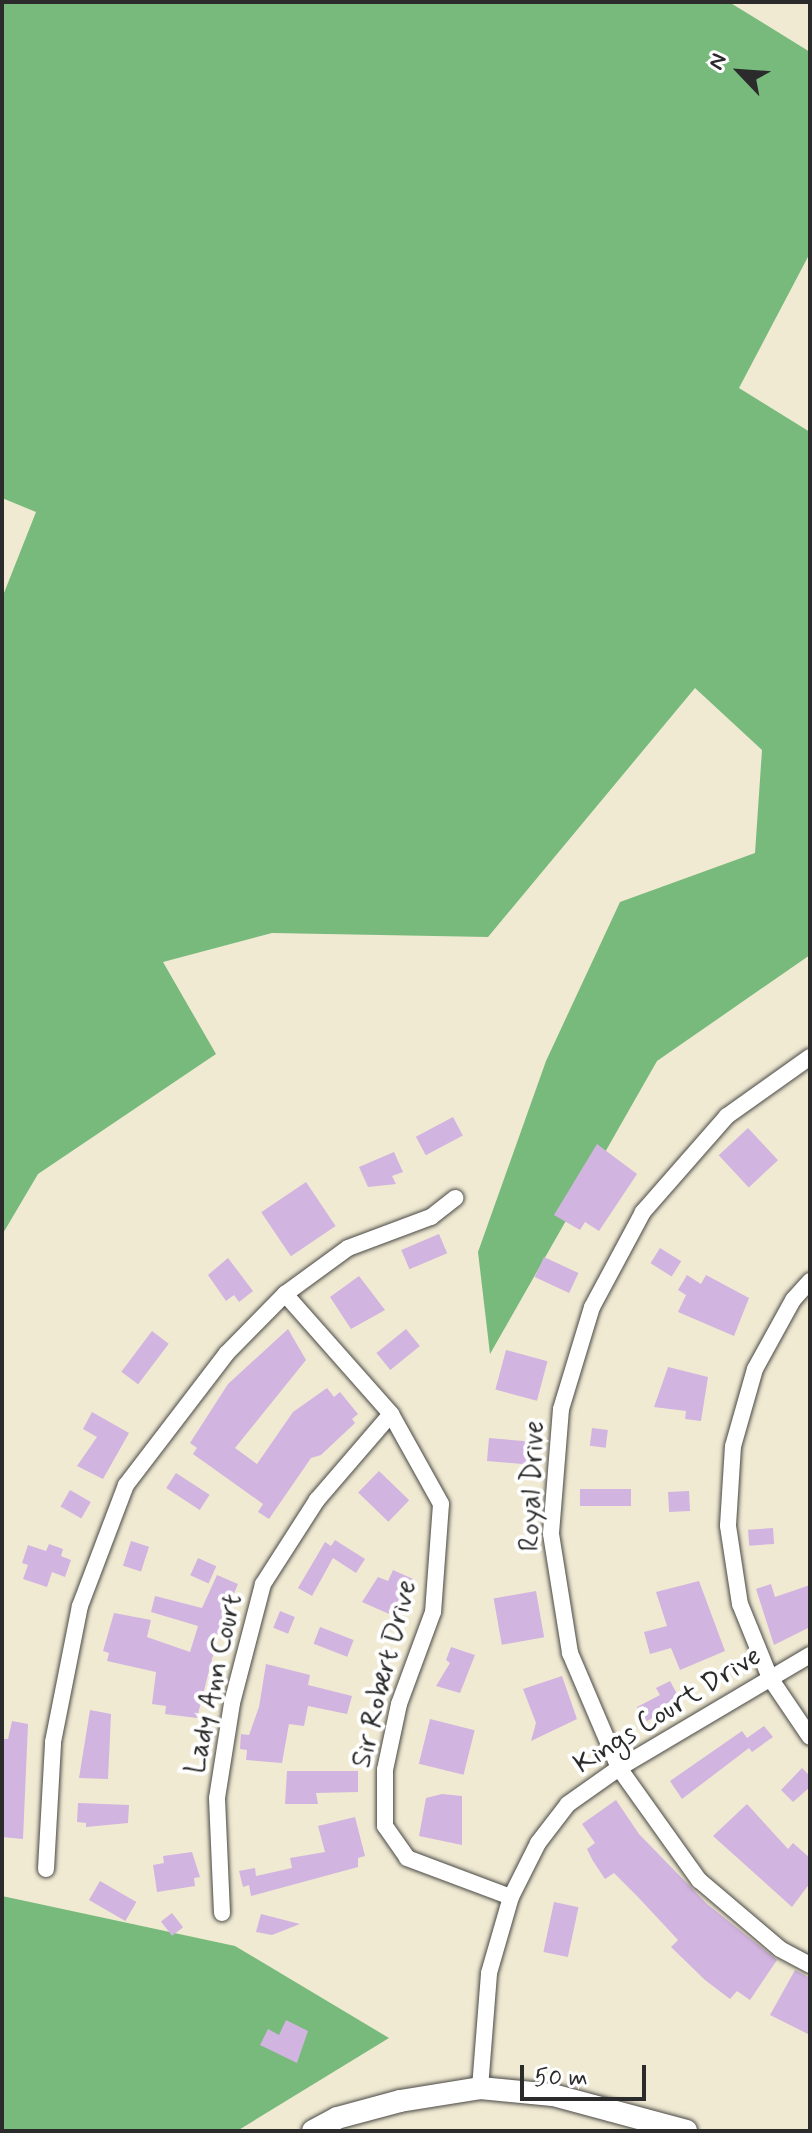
<!DOCTYPE html>
<style>
body{margin:0}
#map{position:relative;width:812px;height:2133px;overflow:hidden;background:#f0ead3;font-family:Mynerve,sans-serif}
div>[style]{position:absolute}
[style*='--x']{left:calc(var(--x)*1px);top:calc(var(--y)*1px);width:calc(var(--w)*1px);rotate:calc(var(--a)*1deg)}
.forest>*{inset:0;background:#78ba7c}
.building>*{inset:0;background:#d1b4df;transform-origin:0 0}
.roads{filter:drop-shadow(0 0 2px #494844) drop-shadow(0 0 2px #494844)}
.minor>*{height:16px;margin:-8px;padding:0 8px;transform-origin:8px;border-radius:8px;background:#fff}
.major>*{height:22px;margin:-11px;padding:0 11px;transform-origin:11px;border-radius:11px;background:#fff}
span{translate:-50% -50%;white-space:nowrap;text-align:center;line-height:1.15;-webkit-text-stroke:8px #fff;paint-order:stroke}
.street-label{font-size:28px;color:#2b2b2b}
.frame{position:absolute;inset:0;border:4px solid #2b2b2b;pointer-events:none}
.north{position:absolute;left:700px;top:32px;width:80px;height:80px;-webkit-text-stroke:6px #fff;paint-order:stroke;rotate:295deg;font-size:22px;font-weight:700;line-height:32px;text-align:center;color:#2b2b2b}
.north::after{content:'';display:block;margin:auto;width:28px;height:36px;background:#2b2b2b;clip-path:polygon(50% 0,100% 100%,50% 72%,0 100%)}
.scale{position:absolute;left:520px;top:2065px;width:126px;height:36px;box-sizing:border-box;border:4px solid #2b2b2b;border-top:0;padding-left:10px;font-size:24px;line-height:28px;white-space:nowrap;color:#2b2b2b;-webkit-text-stroke:6px #fff;paint-order:stroke}
</style>
<div id="map">
<div class="forest">
<i style="clip-path:polygon(2px 2px,729px 2px,810px 52px,810px 253px,739px 388px,810px 432px,810px 955px,657px 1061px,490px 1354px,478px 1252px,546px 1061px,620px 902px,755px 853px,762px 750px,695px 688px,488px 937px,272px 933px,163px 962px,216px 1054px,38px 1174px,2px 1235px,2px 598px,36px 512px,2px 498px)"></i>
<i style="clip-path:polygon(2px 1896px,235px 1946px,389px 2038px,237px 2131px,2px 2131px)"></i>
</div>
<div class="building">
<i style="left:453px;top:1117px;width:21px;height:42px;rotate:62deg"></i>
<i style="left:748px;top:1128px;width:44px;height:40px;rotate:47deg"></i>
<i style="clip-path:polygon(597px 1144px,637px 1174px,599px 1231px,585px 1222px,580px 1230px,554px 1215px)"></i>
<i style="clip-path:polygon(394px 1152px,403px 1172px,392px 1176px,396px 1184px,368px 1187px,359px 1167px)"></i>
<i style="left:306px;top:1182px;width:53px;height:54px;rotate:56deg"></i>
<i style="left:439px;top:1234px;width:21px;height:41px;rotate:67deg"></i>
<i style="left:660px;top:1248px;width:25px;height:18px;rotate:32deg"></i>
<i style="left:544px;top:1257px;width:38px;height:22px;rotate:25deg"></i>
<i style="clip-path:polygon(228px 1258px,253px 1291px,239px 1302px,234px 1295px,226px 1301px,208px 1275px)"></i>
<i style="clip-path:polygon(687px 1275px,701px 1284px,706px 1275px,749px 1298px,734px 1336px,678px 1312px,686px 1295px,678px 1290px)"></i>
<i style="clip-path:polygon(359px 1276px,385px 1310px,351px 1329px,330px 1297px)"></i>
<i style="clip-path:polygon(288px 1329px,306px 1360px,235px 1448px,257px 1464px,293px 1412px,327px 1388px,334px 1397px,340px 1392px,358px 1414px,352px 1419px,355px 1423px,321px 1455px,311px 1458px,269px 1519px,258px 1512px,263px 1504px,193px 1454px,197px 1448px,190px 1443px,228px 1384px)"></i>
<i style="left:406px;top:1329px;width:22px;height:38px;rotate:51deg"></i>
<i style="left:152px;top:1331px;width:21px;height:51px;rotate:37deg"></i>
<i style="left:506px;top:1350px;width:43px;height:41px;rotate:15deg"></i>
<i style="clip-path:polygon(668px 1367px,708px 1377px,701px 1421px,685px 1419px,686px 1411px,654px 1407px)"></i>
<i style="clip-path:polygon(92px 1412px,129px 1433px,103px 1479px,77px 1466px,97px 1437px,83px 1429px)"></i>
<i style="left:592px;top:1428px;width:16px;height:18px;rotate:7deg"></i>
<i style="left:489px;top:1438px;width:44px;height:23px;rotate:5deg"></i>
<i style="left:379px;top:1471px;width:42px;height:30px;rotate:44deg"></i>
<i style="left:176px;top:1473px;width:40px;height:18px;rotate:33deg"></i>
<i style="left:631px;top:1489px;width:17px;height:51px;rotate:90deg"></i>
<i style="left:70px;top:1490px;width:24px;height:19px;rotate:30deg"></i>
<i style="left:689px;top:1491px;width:20px;height:21px;rotate:87deg"></i>
<i style="left:773px;top:1528px;width:16px;height:25px;rotate:86deg"></i>
<i style="clip-path:polygon(335px 1540px,365px 1559px,356px 1573px,333px 1558px,312px 1596px,298px 1588px,325px 1542px,331px 1546px)"></i>
<i style="left:131px;top:1541px;width:19px;height:26px;rotate:18deg"></i>
<i style="clip-path:polygon(49px 1544px,63px 1549px,61px 1556px,71px 1560px,65px 1577px,52px 1572px,47px 1587px,23px 1579px,28px 1565px,22px 1563px,28px 1545px,46px 1551px)"></i>
<i style="left:198px;top:1558px;width:20px;height:19px;rotate:24deg"></i>
<i style="clip-path:polygon(393px 1570px,413px 1579px,396px 1617px,362px 1602px,378px 1577px,388px 1581px)"></i>
<i style="clip-path:polygon(217px 1575px,238px 1584px,221px 1624px,197px 1718px,165px 1714px,166px 1706px,152px 1704px,156px 1672px,107px 1661px,109px 1653px,103px 1651px,114px 1613px,151px 1620px,147px 1637px,190px 1652px,198px 1626px,151px 1612px,155px 1596px,202px 1608px)"></i>
<i style="clip-path:polygon(699px 1581px,725px 1651px,680px 1670px,671px 1648px,650px 1654px,644px 1632px,667px 1626px,656px 1592px)"></i>
<i style="clip-path:polygon(771px 1584px,775px 1597px,810px 1585px,810px 1627px,774px 1645px,756px 1589px)"></i>
<i style="left:536px;top:1591px;width:47px;height:43px;rotate:80deg"></i>
<i style="left:280px;top:1611px;width:16px;height:18px;rotate:22deg"></i>
<i style="left:320px;top:1627px;width:36px;height:18px;rotate:21deg"></i>
<i style="clip-path:polygon(451px 1647px,475px 1655px,460px 1693px,436px 1686px,450px 1663px,446px 1660px)"></i>
<i style="clip-path:polygon(266px 1664px,310px 1675px,308px 1685px,352px 1696px,347px 1714px,308px 1706px,304px 1726px,289px 1724px,282px 1763px,246px 1760px,247px 1750px,240px 1749px,241px 1734px,249px 1735px,259px 1707px)"></i>
<i style="clip-path:polygon(562px 1676px,577px 1719px,531px 1741px,536px 1723px,523px 1689px)"></i>
<i style="clip-path:polygon(670px 1681px,682px 1703px,645px 1722px,637px 1707px,660px 1695px,656px 1688px)"></i>
<i style="clip-path:polygon(90px 1710px,111px 1714px,108px 1779px,79px 1778px)"></i>
<i style="left:430px;top:1719px;width:46px;height:46px;rotate:14deg"></i>
<i style="clip-path:polygon(12px 1721px,28px 1724px,23px 1839px,2px 1837px,2px 1739px,8px 1739px)"></i>
<i style="clip-path:polygon(764px 1726px,773px 1737px,752px 1752px,749px 1748px,682px 1799px,670px 1781px,742px 1731px,747px 1738px)"></i>
<i style="clip-path:polygon(802px 1768px,810px 1776px,810px 1787px,793px 1802px,781px 1790px)"></i>
<i style="clip-path:polygon(287px 1771px,358px 1771px,358px 1792px,316px 1793px,318px 1804px,285px 1804px)"></i>
<i style="clip-path:polygon(442px 1794px,462px 1796px,462px 1845px,419px 1836px,426px 1798px)"></i>
<i style="clip-path:polygon(616px 1800px,639px 1834px,707px 1904px,777px 1960px,750px 2000px,737px 1991px,730px 1999px,705px 1980px,671px 1947px,678px 1940px,638px 1897px,614px 1873px,605px 1879px,593px 1861px,587px 1849px,595px 1843px,582px 1824px)"></i>
<i style="clip-path:polygon(78px 1803px,129px 1805px,128px 1823px,86px 1827px,86px 1823px,77px 1822px)"></i>
<i style="clip-path:polygon(747px 1804px,788px 1849px,793px 1843px,810px 1858px,810px 1883px,792px 1907px,713px 1836px)"></i>
<i style="clip-path:polygon(355px 1817px,365px 1856px,358px 1858px,358px 1867px,251px 1896px,249px 1885px,243px 1887px,239px 1871px,255px 1868px,256px 1876px,292px 1868px,290px 1858px,325px 1852px,318px 1826px)"></i>
<i style="clip-path:polygon(192px 1852px,200px 1877px,194px 1878px,195px 1886px,157px 1892px,153px 1865px,164px 1863px,163px 1856px)"></i>
<i style="left:100px;top:1881px;width:42px;height:22px;rotate:30deg"></i>
<i style="left:554px;top:1902px;width:25px;height:51px;rotate:12deg"></i>
<i style="left:172px;top:1913px;width:18px;height:14px;rotate:52deg"></i>
<i style="clip-path:polygon(261px 1914px,300px 1924px,272px 1935px,256px 1932px)"></i>
<i style="clip-path:polygon(795px 1970px,810px 1978px,810px 2035px,770px 2015px)"></i>
<i style="clip-path:polygon(286px 2020px,308px 2031px,297px 2063px,260px 2045px,268px 2029px,279px 2035px)"></i>
</div>
<div class="roads">
<div class="minor">
<i style="--x:810;--y:1057;--w:102;--a:144.6"></i>
<i style="--x:727;--y:1116;--w:128;--a:131.2"></i>
<i style="--x:643;--y:1212;--w:108;--a:118.2"></i>
<i style="--x:592;--y:1307;--w:107;--a:106.9"></i>
<i style="--x:561;--y:1409;--w:125;--a:94.6"></i>
<i style="--x:551;--y:1534;--w:121;--a:80.9"></i>
<i style="--x:570;--y:1653;--w:125;--a:66.9"></i>
<i style="--x:619;--y:1768;--w:138;--a:54.5"></i>
<i style="--x:699;--y:1880;--w:106;--a:40.4"></i>
<i style="--x:780;--y:1949;--w:34;--a:28"></i>
<i style="--x:810;--y:1281;--w:25;--a:132"></i>
<i style="--x:793;--y:1300;--w:79;--a:118.8"></i>
<i style="--x:755;--y:1369;--w:80;--a:105.9"></i>
<i style="--x:733;--y:1446;--w:80;--a:93.6"></i>
<i style="--x:728;--y:1526;--w:79;--a:81.3"></i>
<i style="--x:740;--y:1604;--w:80;--a:67.9"></i>
<i style="--x:770;--y:1678;--w:71;--a:55.9"></i>
<i style="--x:285;--y:1294;--w:160;--a:48.5"></i>
<i style="--x:391;--y:1414;--w:103;--a:60.9"></i>
<i style="--x:441;--y:1504;--w:108;--a:94.2"></i>
<i style="--x:433;--y:1612;--w:98;--a:110.3"></i>
<i style="--x:399;--y:1704;--w:67;--a:102"></i>
<i style="--x:385;--y:1770;--w:56;--a:90"></i>
<i style="--x:385;--y:1826;--w:39;--a:55"></i>
<i style="--x:407;--y:1858;--w:111;--a:20.6"></i>
<i style="--x:46;--y:1869;--w:127;--a:-86.8"></i>
<i style="--x:53;--y:1742;--w:139;--a:-78.8"></i>
<i style="--x:80;--y:1606;--w:129;--a:-69.2"></i>
<i style="--x:126;--y:1485;--w:165;--a:-52.6"></i>
<i style="--x:226;--y:1354;--w:84;--a:-45.5"></i>
<i style="--x:285;--y:1294;--w:78;--a:-36.1"></i>
<i style="--x:348;--y:1248;--w:89;--a:-20.5"></i>
<i style="--x:431;--y:1217;--w:31;--a:-38"></i>
<i style="--x:222;--y:1913;--w:115;--a:-92.5"></i>
<i style="--x:217;--y:1798;--w:96;--a:-81"></i>
<i style="--x:232;--y:1703;--w:123;--a:-75.4"></i>
<i style="--x:263;--y:1584;--w:100;--a:-57.3"></i>
<i style="--x:317;--y:1500;--w:113;--a:-49.3"></i>
<i style="--x:480;--y:2088;--w:115;--a:-85.5"></i>
<i style="--x:489;--y:1973;--w:79;--a:-73.9"></i>
<i style="--x:511;--y:1897;--w:60;--a:-63.4"></i>
<i style="--x:538;--y:1843;--w:49;--a:-52.4"></i>
<i style="--x:568;--y:1804;--w:62;--a:-35.2"></i>
<i style="--x:619;--y:1768;--w:222;--a:-30.6"></i>
</div>
<div class="major">
<i style="--x:313;--y:2131;--w:27;--a:-28"></i>
<i style="--x:337;--y:2118;--w:65;--a:-15.1"></i>
<i style="--x:400;--y:2101;--w:81;--a:-9.2"></i>
<i style="--x:480;--y:2088;--w:73;--a:5.5"></i>
<i style="--x:553;--y:2095;--w:138;--a:15.1"></i>
</div>
</div>
<div class="street-label">
<span style="left:533px;top:1486px;rotate:-88deg">Royal Drive</span>
<span style="left:385px;top:1674px;rotate:-76deg">Sir Robert Drive</span>
<span style="left:215px;top:1684px;rotate:-78deg">Lady Ann Court</span>
<span style="left:668px;top:1711px;rotate:-32deg">Kings Court Drive</span>
</div>
<div class="frame"></div>
<div class="north">N</div>
<div class="scale">50 m</div>
</div>
